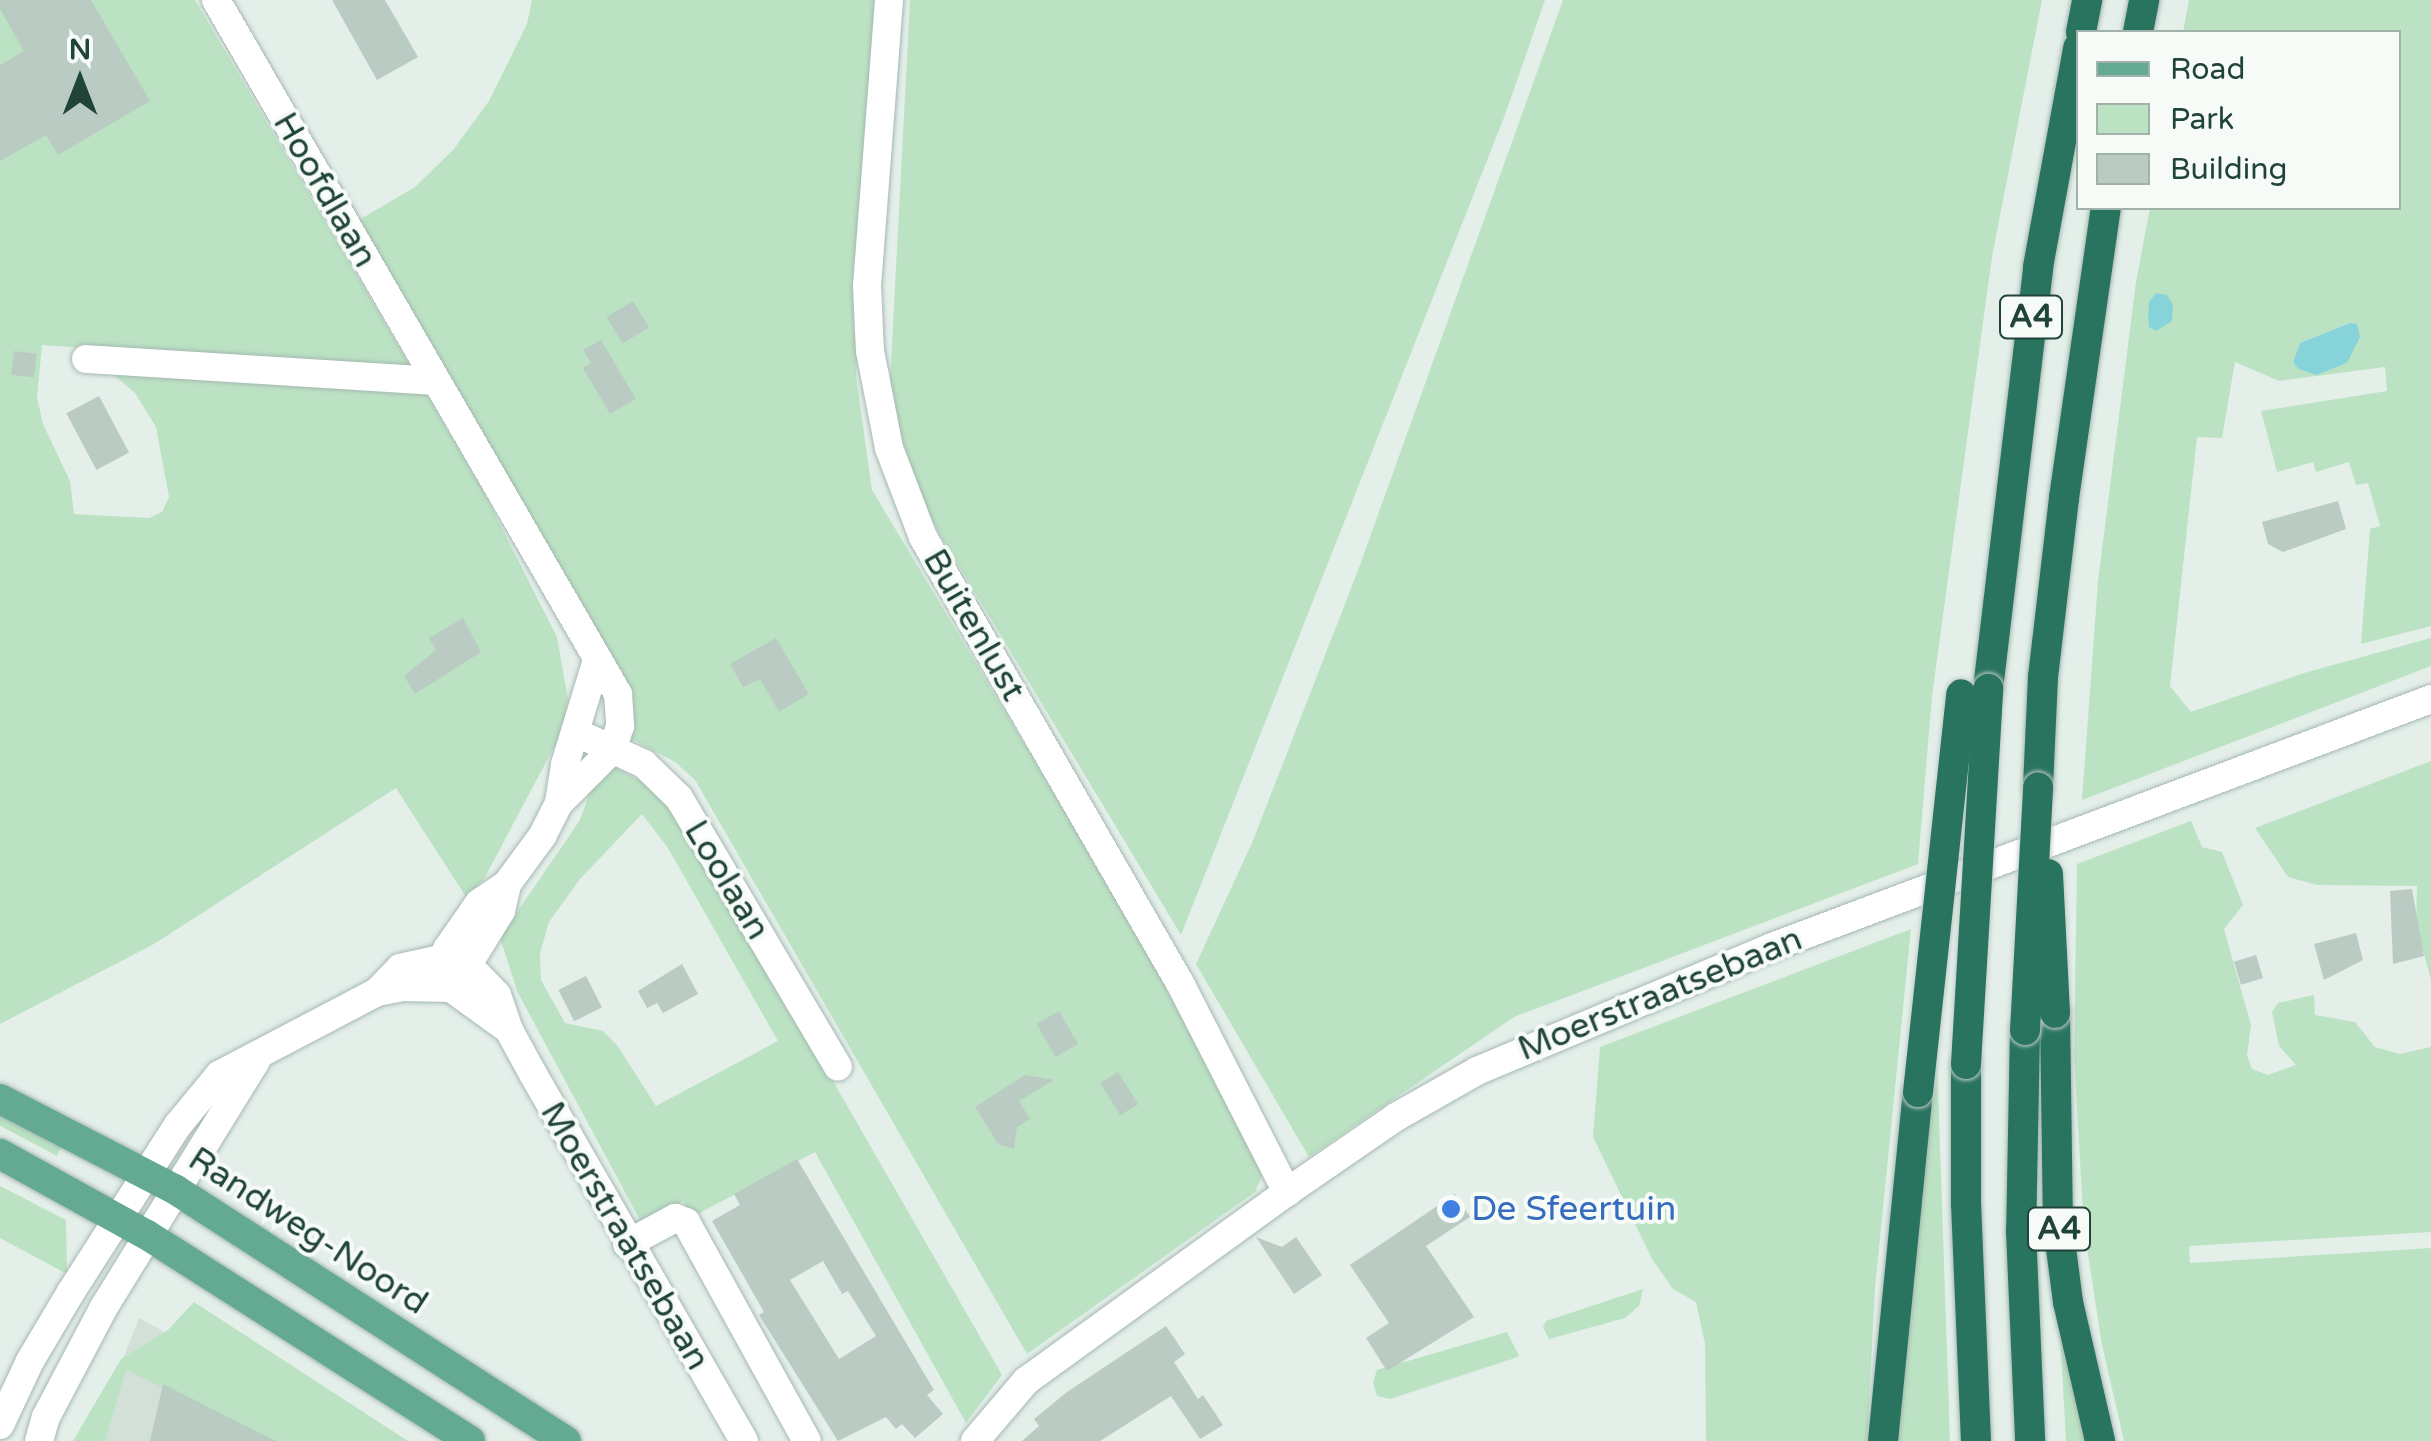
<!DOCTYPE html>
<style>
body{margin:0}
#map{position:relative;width:2431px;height:1441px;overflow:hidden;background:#e4efea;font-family:"Varela Round",sans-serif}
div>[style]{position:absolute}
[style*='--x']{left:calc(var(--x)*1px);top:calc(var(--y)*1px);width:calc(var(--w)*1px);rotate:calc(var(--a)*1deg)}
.built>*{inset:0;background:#d2e0d8}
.green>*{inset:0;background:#bbe3c3;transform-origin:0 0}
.water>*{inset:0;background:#86d4da}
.building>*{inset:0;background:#b9cbc2;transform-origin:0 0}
.roads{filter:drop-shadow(0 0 2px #a6b8b1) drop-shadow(0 0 2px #a6b8b1)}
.minor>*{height:28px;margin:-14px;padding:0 14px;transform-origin:14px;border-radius:14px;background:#fff}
.major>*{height:30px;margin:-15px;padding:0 15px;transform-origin:15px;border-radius:15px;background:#64aa92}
.highway>*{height:30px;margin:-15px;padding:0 15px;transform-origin:15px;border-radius:15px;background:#29745f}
.bridges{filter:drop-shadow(0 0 2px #c1cbc7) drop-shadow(0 0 2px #c1cbc7)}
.highway-bridge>*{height:30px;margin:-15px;padding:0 15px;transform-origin:15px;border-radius:15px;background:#29745f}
.dots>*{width:28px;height:28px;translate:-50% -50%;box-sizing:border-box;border:5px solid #f6fbf8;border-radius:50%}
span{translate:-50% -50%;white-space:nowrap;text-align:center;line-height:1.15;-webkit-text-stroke:8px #f6fbf8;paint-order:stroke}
.shield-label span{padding:2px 8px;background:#f6fbf8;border:2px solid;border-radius:8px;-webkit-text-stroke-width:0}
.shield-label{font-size:32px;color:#214438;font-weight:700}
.street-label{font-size:35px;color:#214438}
.shop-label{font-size:35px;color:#366cbe}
.left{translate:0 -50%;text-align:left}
.legend{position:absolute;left:2076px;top:30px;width:325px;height:180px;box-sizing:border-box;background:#f6fbf8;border:2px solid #a1b2ab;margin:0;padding:12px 18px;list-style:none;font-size:30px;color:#214438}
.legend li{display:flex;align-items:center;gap:20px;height:50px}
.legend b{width:50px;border:2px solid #a1b2ab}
.north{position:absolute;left:30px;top:30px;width:100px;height:100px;-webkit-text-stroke:8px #f6fbf8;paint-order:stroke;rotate:0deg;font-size:28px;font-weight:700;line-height:40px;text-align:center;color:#214438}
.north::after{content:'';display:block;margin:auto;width:35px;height:45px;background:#214438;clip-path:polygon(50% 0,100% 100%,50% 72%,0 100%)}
</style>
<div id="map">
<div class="built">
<i style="clip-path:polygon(139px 1318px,364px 1441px,91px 1441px)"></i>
</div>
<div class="green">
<i style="clip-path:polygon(0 0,195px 0,413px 371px,42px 345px,37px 397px,43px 424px,70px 481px,74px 514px,149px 518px,162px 512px,169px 497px,156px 427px,135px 393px,107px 369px,426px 394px,481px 487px,557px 637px,568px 700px,563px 730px,484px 879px,466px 897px,396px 788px,154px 944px,0 1024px)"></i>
<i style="clip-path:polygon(532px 0,882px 0,856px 375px,872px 490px,1260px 1137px,1264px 1172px,1255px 1192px,1027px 1354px,695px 780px,675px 762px,605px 725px,603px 646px,359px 220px,415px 187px,453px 150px,489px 101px,527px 24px)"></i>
<i style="clip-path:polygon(910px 0,1545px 0,1505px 115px,1181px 935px,923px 506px,896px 444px,889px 402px)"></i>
<i style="clip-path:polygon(1563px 0,2042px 0,1992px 257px,1932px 696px,1918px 864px,1514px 1017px,1309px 1157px,1196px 964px,1252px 843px,1357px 573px)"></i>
<i style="clip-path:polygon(evenodd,2189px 0,2431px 0,2431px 626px,2361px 644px,2370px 529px,2380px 526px,2368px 483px,2356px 485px,2349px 462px,2316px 472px,2313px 462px,2277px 472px,2261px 411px,2387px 391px,2385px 367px,2279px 381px,2235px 362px,2222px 438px,2197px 437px,2170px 686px,2191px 712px,2304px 673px,2431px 638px,2431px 666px,2082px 800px,2098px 581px,2136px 282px,2150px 208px,2398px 208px,2398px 32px,2183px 32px,2189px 0,2350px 323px,2347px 363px,2317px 375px,2298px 369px,2293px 362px,2300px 343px,2350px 323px)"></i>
<i style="clip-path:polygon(evenodd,601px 760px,656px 789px,691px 834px,1002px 1375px,966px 1423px,815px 1152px,692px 1217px,683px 1201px,641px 1222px,517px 991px,500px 937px,580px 820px,601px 760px,642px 814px,668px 848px,778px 1041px,656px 1106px,617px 1045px,603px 1031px,565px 1023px,541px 980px,540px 953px,549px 922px,580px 879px,642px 814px)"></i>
<i style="clip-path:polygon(2431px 761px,2431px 979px,2416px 926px,2417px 886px,2317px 885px,2288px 877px,2255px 828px)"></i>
<i style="clip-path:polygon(2191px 821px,2202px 847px,2222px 852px,2243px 905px,2224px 929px,2251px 1025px,2247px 1055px,2252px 1069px,2268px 1075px,2296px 1065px,2279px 1046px,2272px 1012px,2278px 1003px,2314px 995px,2315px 1015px,2355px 1022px,2375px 1047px,2400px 1054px,2431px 1047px,2431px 1232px,2189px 1246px,2190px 1263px,2431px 1248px,2431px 1441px,2124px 1441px,2102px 1345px,2084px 1229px,2074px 1057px,2077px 864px)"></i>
<i style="clip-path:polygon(1911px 929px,1875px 1288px,1867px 1441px,1706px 1441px,1705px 1344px,1696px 1302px,1673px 1289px,1652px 1259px,1593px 1137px,1600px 1047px)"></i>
<i style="clip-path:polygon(1935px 997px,1950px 1441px,1890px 1441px)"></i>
<i style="left:0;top:1111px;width:71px;height:13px;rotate:28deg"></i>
<i style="clip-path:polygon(0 1186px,66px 1220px,67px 1274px,0 1238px)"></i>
<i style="clip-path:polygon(1643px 1289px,1639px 1306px,1625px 1318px,1549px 1339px,1543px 1327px,1546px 1321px)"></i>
<i style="clip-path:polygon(194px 1302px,408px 1441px,275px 1441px,126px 1370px,105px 1441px,73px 1441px,121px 1359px,168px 1330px)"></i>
<i style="clip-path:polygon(2059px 1313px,2095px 1441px,2066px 1441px)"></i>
<i style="clip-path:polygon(1507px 1332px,1519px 1356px,1512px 1359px,1390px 1399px,1377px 1396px,1373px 1383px,1377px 1370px)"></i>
</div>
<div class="water">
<i style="clip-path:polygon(2156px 293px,2167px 295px,2173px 305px,2172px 321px,2156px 331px,2149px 327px,2148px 315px,2149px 302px)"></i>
<i style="clip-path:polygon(2350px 323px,2357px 324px,2360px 337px,2347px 363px,2317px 375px,2298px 369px,2293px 362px,2300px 343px)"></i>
</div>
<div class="building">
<i style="clip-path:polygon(0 0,91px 0,150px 101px,58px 155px,46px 135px,0 161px,0 65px,24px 51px,0 9px)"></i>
<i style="clip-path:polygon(332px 0,385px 0,418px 57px,377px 80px)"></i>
<i style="left:633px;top:301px;width:31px;height:31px;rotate:59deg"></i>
<i style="clip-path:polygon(601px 340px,636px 399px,610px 414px,583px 368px,591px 363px,583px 350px)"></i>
<i style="left:14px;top:351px;width:23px;height:24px;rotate:7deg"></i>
<i style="left:99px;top:396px;width:64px;height:37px;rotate:62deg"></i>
<i style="clip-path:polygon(2338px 501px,2346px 529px,2283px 552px,2268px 544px,2262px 522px)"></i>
<i style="clip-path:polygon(463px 618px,481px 652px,415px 694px,404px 676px,436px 650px,429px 638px)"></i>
<i style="clip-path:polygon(776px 638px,809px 694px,779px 712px,760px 679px,743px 687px,730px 664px)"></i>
<i style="clip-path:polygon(2412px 889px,2424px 956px,2393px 964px,2390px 891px)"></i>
<i style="clip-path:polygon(2356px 933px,2363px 960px,2324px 980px,2314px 944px)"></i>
<i style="left:2256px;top:955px;width:24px;height:23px;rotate:73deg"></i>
<i style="clip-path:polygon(682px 964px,698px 994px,663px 1013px,657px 1003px,647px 1008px,638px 991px)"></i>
<i style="left:586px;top:976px;width:35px;height:31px;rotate:63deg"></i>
<i style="left:1059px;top:1011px;width:38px;height:26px;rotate:60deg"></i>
<i style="left:1118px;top:1072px;width:38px;height:21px;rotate:58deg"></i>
<i style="clip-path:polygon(1025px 1075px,1054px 1080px,1019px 1101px,1030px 1119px,1017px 1127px,1014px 1149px,998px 1144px,975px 1107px)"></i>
<i style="clip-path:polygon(evenodd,797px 1159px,934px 1390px,927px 1395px,943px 1414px,915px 1438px,902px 1424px,896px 1429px,886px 1417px,838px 1441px,759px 1315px,764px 1312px,712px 1221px,740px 1205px,734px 1194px,797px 1159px,823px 1261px,842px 1294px,848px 1291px,876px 1336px,839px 1359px,790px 1280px,823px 1261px)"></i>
<i style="clip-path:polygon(1455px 1194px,1470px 1217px,1426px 1246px,1474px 1317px,1387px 1371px,1366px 1338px,1389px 1323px,1350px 1265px)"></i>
<i style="clip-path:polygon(1256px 1237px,1282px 1247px,1296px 1237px,1322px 1275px,1294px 1294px)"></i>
<i style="clip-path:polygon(1166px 1326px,1185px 1354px,1174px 1362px,1198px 1399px,1203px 1395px,1223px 1425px,1200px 1439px,1171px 1396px,1100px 1441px,1022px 1441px,1039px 1426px,1034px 1419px,1067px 1392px)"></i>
<i style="clip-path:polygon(163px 1384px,276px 1441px,150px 1441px)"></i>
</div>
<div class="roads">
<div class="minor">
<i style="--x:216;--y:0;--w:802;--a:59.92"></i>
<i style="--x:618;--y:694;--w:32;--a:86"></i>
<i style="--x:620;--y:726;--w:25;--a:108"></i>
<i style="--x:612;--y:750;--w:75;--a:135"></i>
<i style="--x:559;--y:803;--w:36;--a:117"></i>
<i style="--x:543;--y:835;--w:61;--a:126.3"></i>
<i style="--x:507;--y:884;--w:34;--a:146"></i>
<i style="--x:479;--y:903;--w:56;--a:124.8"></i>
<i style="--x:447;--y:949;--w:9;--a:108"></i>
<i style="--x:444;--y:958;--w:31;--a:77"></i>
<i style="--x:889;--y:0;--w:287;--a:94.4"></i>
<i style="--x:867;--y:286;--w:65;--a:87.4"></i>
<i style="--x:870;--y:351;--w:99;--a:78.9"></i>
<i style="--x:889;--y:448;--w:95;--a:69.1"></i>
<i style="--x:923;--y:537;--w:517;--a:60.06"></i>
<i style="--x:1181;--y:985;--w:233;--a:62.9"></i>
<i style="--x:86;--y:359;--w:349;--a:3.6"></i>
<i style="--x:577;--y:733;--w:74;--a:24.8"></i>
<i style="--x:644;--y:764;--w:49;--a:44.2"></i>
<i style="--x:679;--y:798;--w:312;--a:59.4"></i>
<i style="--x:559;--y:803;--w:39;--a:-81"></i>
<i style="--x:565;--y:764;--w:106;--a:-72.9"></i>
<i style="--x:459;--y:979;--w:80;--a:-58.3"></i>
<i style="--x:501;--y:911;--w:28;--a:-77"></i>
<i style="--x:377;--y:992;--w:33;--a:-46"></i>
<i style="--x:400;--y:968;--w:45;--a:-12.8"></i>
<i style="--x:444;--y:958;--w:28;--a:19"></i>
<i style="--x:470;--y:967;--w:39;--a:46"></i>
<i style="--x:497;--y:995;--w:37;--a:71"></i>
<i style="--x:509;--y:1030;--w:50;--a:61.4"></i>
<i style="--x:533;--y:1074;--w:423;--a:60.1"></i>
<i style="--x:627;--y:1244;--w:55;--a:-28.4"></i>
<i style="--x:675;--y:1218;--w:12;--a:20"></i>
<i style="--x:686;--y:1222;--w:250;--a:61.1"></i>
<i style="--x:0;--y:1425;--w:71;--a:-64.9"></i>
<i style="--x:30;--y:1361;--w:80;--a:-59.3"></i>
<i style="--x:71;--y:1292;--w:198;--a:-57.4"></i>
<i style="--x:178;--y:1125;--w:65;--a:-50.6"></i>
<i style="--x:219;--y:1075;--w:178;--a:-27.7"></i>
<i style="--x:377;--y:992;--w:25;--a:-11"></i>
<i style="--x:402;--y:987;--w:49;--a:1.2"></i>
<i style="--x:451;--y:988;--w:72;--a:35.9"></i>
<i style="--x:39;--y:1441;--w:25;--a:-74"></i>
<i style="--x:46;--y:1417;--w:124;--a:-62.2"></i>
<i style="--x:104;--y:1307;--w:289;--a:-58.3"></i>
<i style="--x:975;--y:1441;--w:79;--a:-49.6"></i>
<i style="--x:1026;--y:1381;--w:322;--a:-35.9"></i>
<i style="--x:1287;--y:1192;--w:132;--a:-34.5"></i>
<i style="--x:1396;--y:1117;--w:93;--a:-29.6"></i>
<i style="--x:1477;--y:1071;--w:320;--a:-22.8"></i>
<i style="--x:1772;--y:947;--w:704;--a:-20.62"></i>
</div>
<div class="major">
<i style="--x:0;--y:1099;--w:198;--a:27.3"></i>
<i style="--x:176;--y:1190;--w:464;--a:32.8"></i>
<i style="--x:0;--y:1154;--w:168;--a:28.9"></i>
<i style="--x:147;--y:1235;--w:383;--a:32.5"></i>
</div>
<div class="highway">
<i style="--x:2081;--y:32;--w:33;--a:-79"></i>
<i style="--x:2138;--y:32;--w:33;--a:-79"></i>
<i style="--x:1988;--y:689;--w:425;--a:-83.2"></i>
<i style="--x:2038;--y:267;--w:223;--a:-79.6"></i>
<i style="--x:2038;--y:787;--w:110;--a:-87.4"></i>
<i style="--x:2043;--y:677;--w:180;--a:-83.3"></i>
<i style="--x:2064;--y:498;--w:293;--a:-81.8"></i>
<i style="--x:2055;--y:1013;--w:212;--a:89.2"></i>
<i style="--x:2058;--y:1225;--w:78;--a:82.6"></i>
<i style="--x:2068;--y:1302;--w:143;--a:77"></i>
<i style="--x:2025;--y:1030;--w:201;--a:91.1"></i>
<i style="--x:2021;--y:1231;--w:210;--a:87.5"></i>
<i style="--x:1966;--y:1064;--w:139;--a:90"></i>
<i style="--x:1966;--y:1203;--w:238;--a:87.6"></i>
<i style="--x:1883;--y:1441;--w:351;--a:-84.3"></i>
</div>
</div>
<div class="bridges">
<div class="highway-bridge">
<i style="--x:2048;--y:874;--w:139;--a:87.1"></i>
<i style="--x:2025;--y:1030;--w:243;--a:-86.9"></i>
<i style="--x:1966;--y:1064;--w:376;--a:-86.6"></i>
<i style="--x:1918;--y:1092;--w:400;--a:-83.8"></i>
</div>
</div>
<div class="dots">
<i style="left:1451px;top:1209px;background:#3f7fe0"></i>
</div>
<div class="shield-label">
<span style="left:2031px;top:317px">A4</span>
<span style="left:2059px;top:1229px">A4</span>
</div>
<div class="street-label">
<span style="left:325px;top:190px;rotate:60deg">Hoofdlaan</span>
<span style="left:974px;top:625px;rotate:60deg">Buitenlust</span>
<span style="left:727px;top:880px;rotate:59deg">Loolaan</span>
<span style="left:1660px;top:994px;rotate:-22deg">Moerstraatsebaan</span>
<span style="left:308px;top:1231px;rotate:33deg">Randweg-Noord</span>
<span style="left:625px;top:1236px;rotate:60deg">Moerstraatsebaan</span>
</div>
<div class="shop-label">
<span class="left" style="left:1471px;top:1209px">De Sfeertuin</span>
</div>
<ul class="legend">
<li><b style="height:12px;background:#64aa92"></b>Road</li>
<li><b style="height:28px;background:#bbe3c3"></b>Park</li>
<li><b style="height:28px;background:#b9cbc2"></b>Building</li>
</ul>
<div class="north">N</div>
</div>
